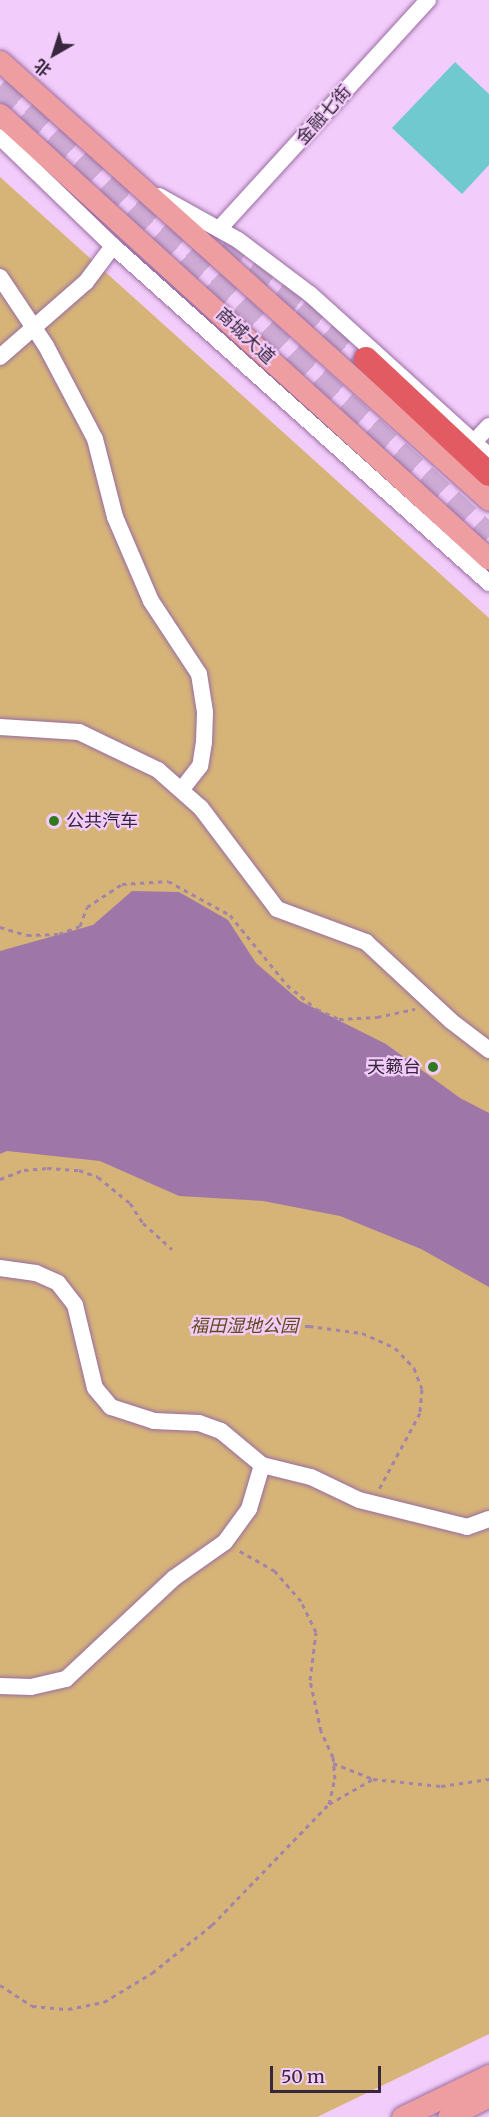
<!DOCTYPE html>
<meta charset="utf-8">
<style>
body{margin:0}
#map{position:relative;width:489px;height:2117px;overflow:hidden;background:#f2ccfa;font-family:Merriweather,"Noto Sans SC",serif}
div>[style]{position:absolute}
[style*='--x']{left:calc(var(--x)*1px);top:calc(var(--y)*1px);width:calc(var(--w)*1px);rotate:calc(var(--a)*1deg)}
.green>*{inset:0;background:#d6b478}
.water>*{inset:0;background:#9f76a8}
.building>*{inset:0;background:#6fc9ce}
.highway-tunnel>*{height:24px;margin-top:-12px;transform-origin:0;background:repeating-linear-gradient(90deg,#cdabd4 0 24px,transparent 0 36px)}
.path>*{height:3px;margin-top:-1.5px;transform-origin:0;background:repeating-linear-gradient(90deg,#a284a8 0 4.5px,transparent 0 9px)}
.roads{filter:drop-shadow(0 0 2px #996da2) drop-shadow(0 0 2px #996da2)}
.minor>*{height:16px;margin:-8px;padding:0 8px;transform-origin:8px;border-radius:8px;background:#fff}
.major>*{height:21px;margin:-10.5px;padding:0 10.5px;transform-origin:10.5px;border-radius:10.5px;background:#ee9da1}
.highway>*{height:24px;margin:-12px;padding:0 12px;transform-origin:12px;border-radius:12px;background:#e35b62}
.dots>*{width:16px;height:16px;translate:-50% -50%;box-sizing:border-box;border:3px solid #f2ccfa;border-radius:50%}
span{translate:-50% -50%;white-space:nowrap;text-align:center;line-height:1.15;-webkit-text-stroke:4.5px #f2ccfa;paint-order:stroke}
.street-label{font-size:18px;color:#38263c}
.poi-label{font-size:18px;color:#38263c}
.left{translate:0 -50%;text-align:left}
.right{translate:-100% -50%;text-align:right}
.park-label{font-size:18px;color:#624a1c;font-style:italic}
.north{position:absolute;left:24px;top:24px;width:60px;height:60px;-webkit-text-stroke:4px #f2ccfa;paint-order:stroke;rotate:219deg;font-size:16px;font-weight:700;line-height:24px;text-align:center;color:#38263c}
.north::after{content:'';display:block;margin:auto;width:21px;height:27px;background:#38263c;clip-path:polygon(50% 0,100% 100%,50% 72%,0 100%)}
.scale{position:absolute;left:270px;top:2066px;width:111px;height:27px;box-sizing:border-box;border:3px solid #38263c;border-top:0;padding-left:8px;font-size:18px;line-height:21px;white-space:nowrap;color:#38263c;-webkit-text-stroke:4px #f2ccfa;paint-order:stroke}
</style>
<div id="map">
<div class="green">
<i style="clip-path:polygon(0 177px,489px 618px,489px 2034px,317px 2117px,0 2117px)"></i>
</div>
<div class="water">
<i style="clip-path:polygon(132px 891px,179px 892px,228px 920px,256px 963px,300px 1001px,386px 1044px,460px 1098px,489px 1113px,489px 1287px,421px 1249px,340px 1216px,263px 1201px,179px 1196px,100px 1161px,7px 1151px,0 1154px,0 951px,93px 925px)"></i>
</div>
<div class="building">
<i style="clip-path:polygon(455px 62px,489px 94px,489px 165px,462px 194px,392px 128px)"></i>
</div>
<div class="highway-tunnel">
<i style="--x:0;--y:86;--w:665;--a:42.62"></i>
<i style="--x:192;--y:226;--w:136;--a:35.1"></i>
<i style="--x:303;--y:304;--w:84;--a:41.1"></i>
</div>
<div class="path">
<i style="--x:0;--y:927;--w:28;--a:17"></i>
<i style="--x:27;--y:935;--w:32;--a:-2"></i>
<i style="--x:59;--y:934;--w:22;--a:-21"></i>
<i style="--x:80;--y:926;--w:20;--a:-70"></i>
<i style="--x:87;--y:907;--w:42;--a:-33.3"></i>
<i style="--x:122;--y:884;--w:46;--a:-3.7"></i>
<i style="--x:168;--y:881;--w:71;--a:28.7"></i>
<i style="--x:230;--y:915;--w:90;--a:50.8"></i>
<i style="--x:287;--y:985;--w:38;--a:39"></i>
<i style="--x:317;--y:1009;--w:24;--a:24"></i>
<i style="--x:339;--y:1019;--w:38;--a:-3"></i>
<i style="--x:377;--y:1017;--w:39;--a:-12"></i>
<i style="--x:0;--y:1179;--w:26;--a:-21"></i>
<i style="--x:24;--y:1170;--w:23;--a:-5"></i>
<i style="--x:47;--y:1168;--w:32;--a:4"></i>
<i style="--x:79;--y:1170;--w:20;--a:20"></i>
<i style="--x:98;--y:1177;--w:41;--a:39.1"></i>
<i style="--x:130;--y:1203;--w:24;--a:57"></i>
<i style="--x:143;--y:1223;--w:39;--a:42"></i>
<i style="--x:260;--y:1326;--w:49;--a:0"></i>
<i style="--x:309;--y:1326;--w:53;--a:7.5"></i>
<i style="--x:362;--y:1333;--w:36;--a:24"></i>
<i style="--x:395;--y:1348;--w:28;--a:46"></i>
<i style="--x:414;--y:1368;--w:22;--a:69"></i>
<i style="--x:422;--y:1389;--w:24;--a:95"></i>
<i style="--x:420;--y:1413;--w:86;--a:118.3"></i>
<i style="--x:333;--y:1763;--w:43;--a:21.8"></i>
<i style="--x:329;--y:1804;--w:51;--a:-29.6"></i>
<i style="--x:373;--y:1779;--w:68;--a:5.9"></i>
<i style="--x:441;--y:1786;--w:49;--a:-8.3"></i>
<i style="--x:0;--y:1985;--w:38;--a:33"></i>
<i style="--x:32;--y:2006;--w:36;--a:5"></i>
<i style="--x:68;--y:2009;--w:37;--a:-11"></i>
<i style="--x:104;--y:2002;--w:56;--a:-31.1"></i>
<i style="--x:152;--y:1973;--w:77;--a:-38.7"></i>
<i style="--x:212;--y:1925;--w:168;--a:-46"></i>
<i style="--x:329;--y:1804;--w:26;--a:-77"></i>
<i style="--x:335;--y:1779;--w:22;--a:-95"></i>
<i style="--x:333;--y:1757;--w:29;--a:-115"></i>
<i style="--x:321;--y:1731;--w:52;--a:-102.2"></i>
<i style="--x:310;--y:1680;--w:48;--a:-82.9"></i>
<i style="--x:316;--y:1632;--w:34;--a:-116"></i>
<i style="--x:301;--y:1601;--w:40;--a:-131"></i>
<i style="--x:275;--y:1571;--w:43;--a:-150.4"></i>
</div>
<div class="roads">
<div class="minor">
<i style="--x:0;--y:137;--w:157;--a:44"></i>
<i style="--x:113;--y:246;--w:505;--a:41.87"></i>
<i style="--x:159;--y:196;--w:90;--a:29.1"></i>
<i style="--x:238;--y:240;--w:90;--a:36.9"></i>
<i style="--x:310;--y:294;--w:241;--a:42.1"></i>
<i style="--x:219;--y:229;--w:310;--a:-47.6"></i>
<i style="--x:0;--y:277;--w:83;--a:56.3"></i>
<i style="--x:46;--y:346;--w:105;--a:62.2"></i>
<i style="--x:95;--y:439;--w:81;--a:75.6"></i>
<i style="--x:115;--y:517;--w:91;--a:66.8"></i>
<i style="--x:151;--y:601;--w:87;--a:56.7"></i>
<i style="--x:199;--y:674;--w:39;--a:81"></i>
<i style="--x:205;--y:713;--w:29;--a:92"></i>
<i style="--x:204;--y:742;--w:24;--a:99"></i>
<i style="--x:200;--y:766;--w:29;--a:128"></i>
<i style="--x:0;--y:357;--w:114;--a:-41.1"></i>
<i style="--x:86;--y:282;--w:45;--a:-53.1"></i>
<i style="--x:474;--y:442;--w:22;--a:-47"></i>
<i style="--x:0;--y:727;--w:79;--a:3.6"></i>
<i style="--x:79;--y:732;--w:88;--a:25.7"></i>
<i style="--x:158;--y:770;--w:57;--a:41.5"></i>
<i style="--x:201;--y:808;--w:126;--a:53"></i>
<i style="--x:277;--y:909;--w:95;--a:20.3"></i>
<i style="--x:366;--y:942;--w:116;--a:42.9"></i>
<i style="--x:451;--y:1021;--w:48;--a:37.3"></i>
<i style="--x:0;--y:1268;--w:36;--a:8"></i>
<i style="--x:36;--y:1273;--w:24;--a:24"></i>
<i style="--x:58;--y:1283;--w:28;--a:52"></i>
<i style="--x:75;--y:1305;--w:85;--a:76.5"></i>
<i style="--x:95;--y:1388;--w:25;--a:50"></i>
<i style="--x:111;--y:1407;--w:45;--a:18"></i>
<i style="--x:154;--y:1421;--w:45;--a:2.5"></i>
<i style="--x:199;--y:1423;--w:23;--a:20"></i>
<i style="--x:221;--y:1431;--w:53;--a:39.7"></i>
<i style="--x:262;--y:1465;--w:50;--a:13.8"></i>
<i style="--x:311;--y:1477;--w:53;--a:25.6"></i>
<i style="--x:359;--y:1500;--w:111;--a:14"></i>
<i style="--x:467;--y:1527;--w:23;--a:-20"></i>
<i style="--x:0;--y:1686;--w:31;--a:2"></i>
<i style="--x:31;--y:1687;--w:36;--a:-13"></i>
<i style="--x:66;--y:1679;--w:148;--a:-43.1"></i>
<i style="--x:174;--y:1578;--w:62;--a:-35.2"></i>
<i style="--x:225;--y:1542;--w:41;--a:-54"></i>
<i style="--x:249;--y:1509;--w:46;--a:-73.5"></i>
</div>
<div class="major">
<i style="--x:0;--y:61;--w:657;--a:41.92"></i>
<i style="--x:0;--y:114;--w:661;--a:42.3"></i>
<i style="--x:402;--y:2117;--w:97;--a:-25.8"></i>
<i style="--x:448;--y:2117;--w:46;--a:-27.1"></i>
</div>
<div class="highway">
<i style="--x:366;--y:359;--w:168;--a:43.1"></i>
</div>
</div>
<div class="dots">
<i style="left:54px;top:821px;background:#317a20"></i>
<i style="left:433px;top:1067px;background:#317a20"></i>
</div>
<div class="street-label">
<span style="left:324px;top:115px;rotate:-48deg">金融七街</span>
<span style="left:245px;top:336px;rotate:43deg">商城大道</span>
</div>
<div class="poi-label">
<span class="left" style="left:66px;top:821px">公共汽车</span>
<span class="right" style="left:421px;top:1067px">天籁台</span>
</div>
<div class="park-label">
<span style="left:244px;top:1326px">福田湿地公园</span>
</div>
<div class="north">北</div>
<div class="scale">50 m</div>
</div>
